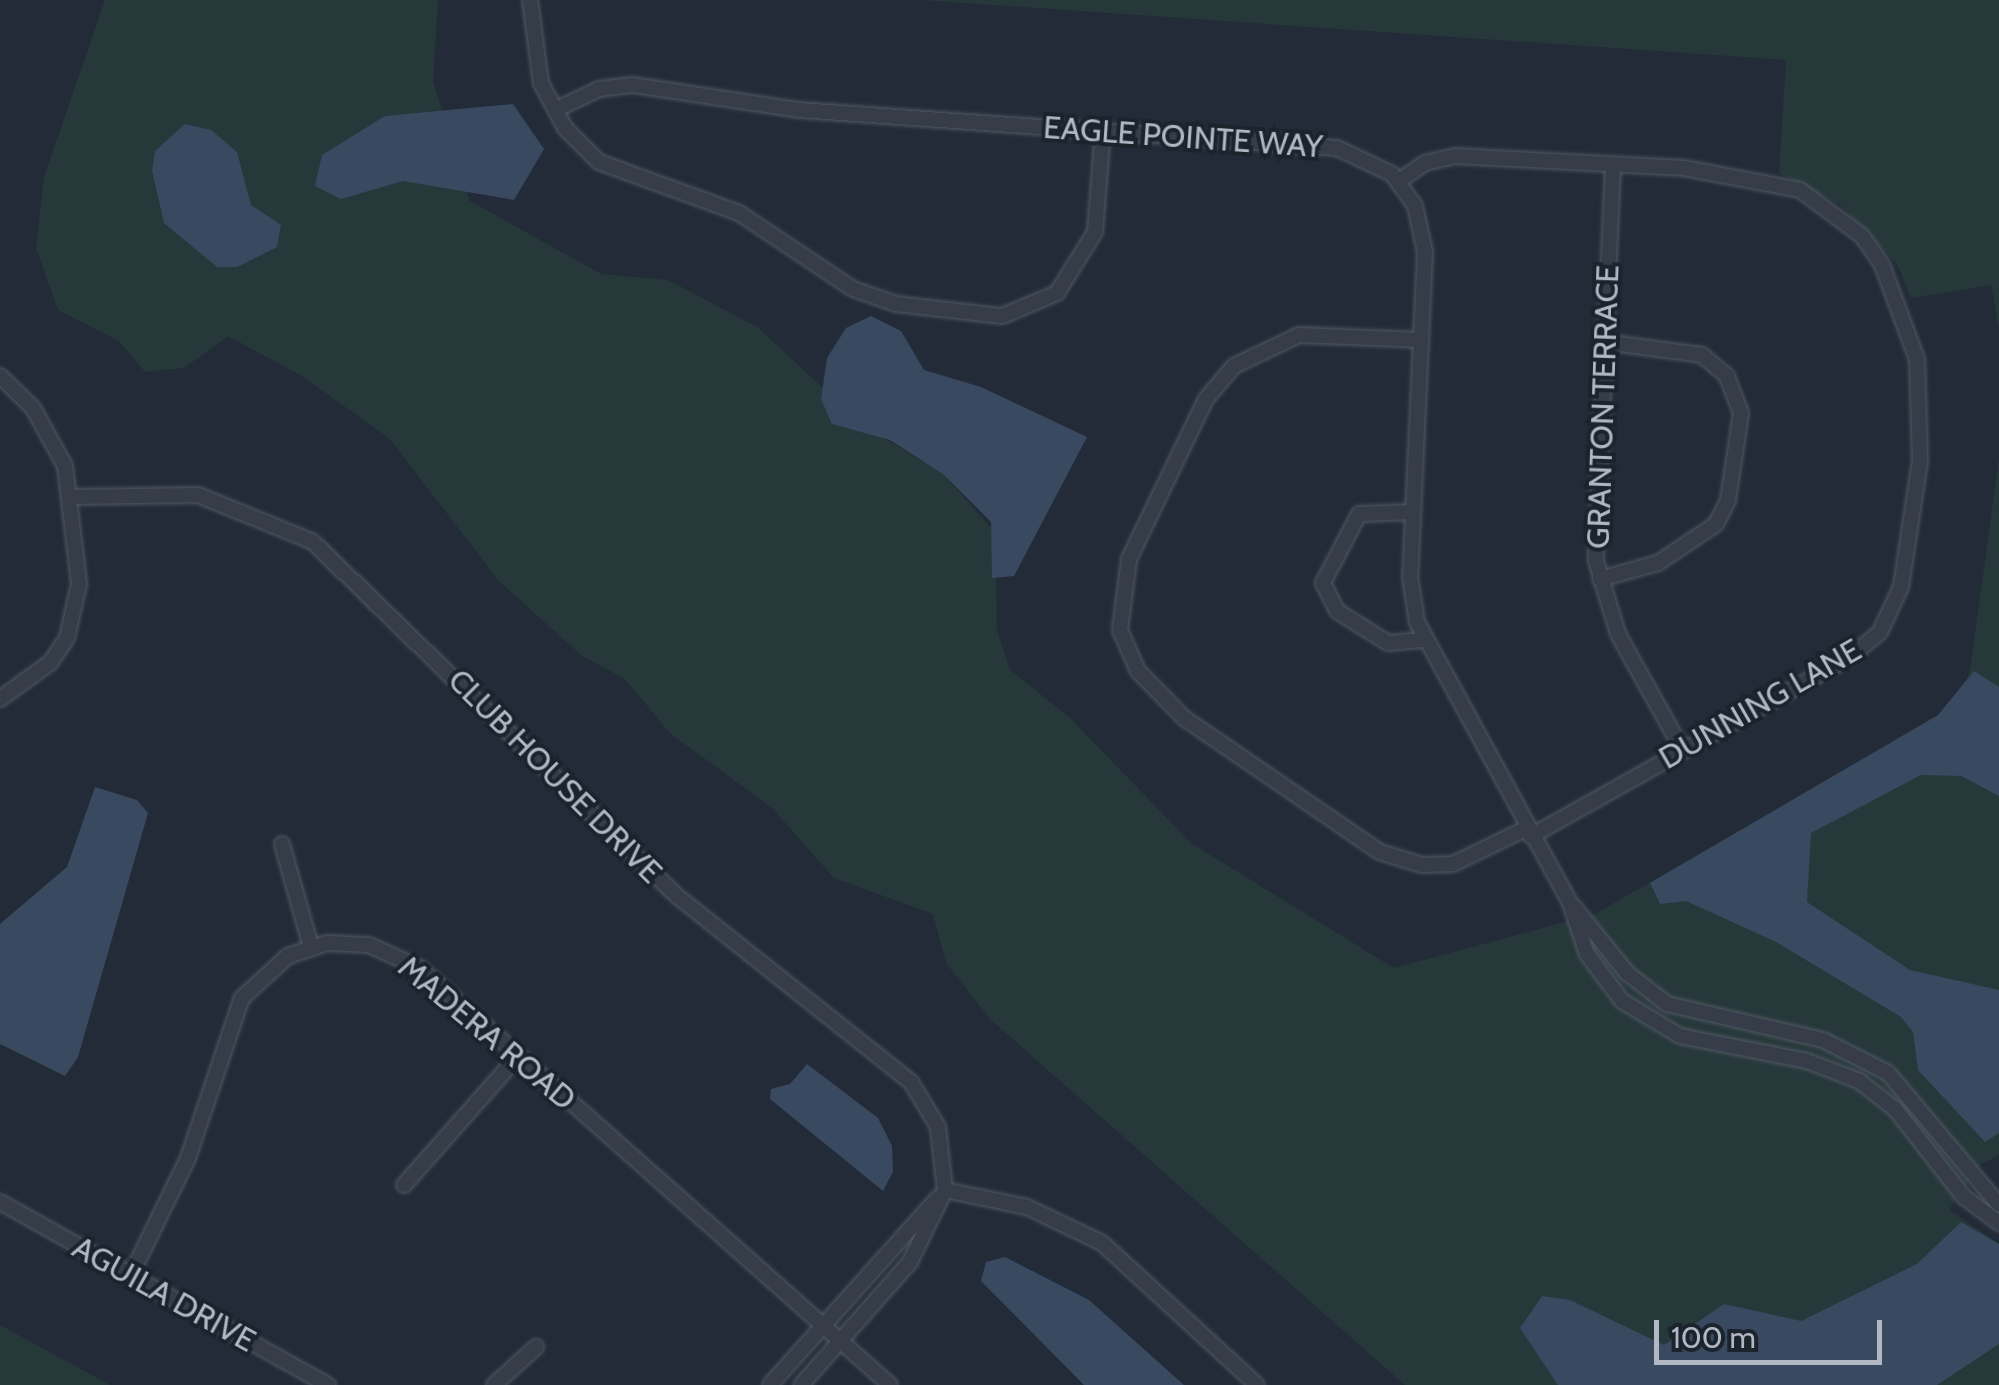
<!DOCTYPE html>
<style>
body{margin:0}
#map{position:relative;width:1999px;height:1385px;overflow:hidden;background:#232b38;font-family:Cabin,sans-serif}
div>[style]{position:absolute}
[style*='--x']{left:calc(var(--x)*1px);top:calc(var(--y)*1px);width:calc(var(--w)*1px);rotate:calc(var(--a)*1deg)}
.green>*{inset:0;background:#26383a}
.water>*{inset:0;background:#394960}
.roads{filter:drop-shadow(0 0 2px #515863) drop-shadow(0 0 2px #515863)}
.minor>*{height:14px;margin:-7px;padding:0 7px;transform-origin:7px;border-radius:7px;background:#363d48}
span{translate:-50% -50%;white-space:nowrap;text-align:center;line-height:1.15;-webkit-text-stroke:8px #1b232d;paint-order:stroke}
.street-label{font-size:32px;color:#b1b8c4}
.scale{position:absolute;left:1654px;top:1320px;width:228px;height:45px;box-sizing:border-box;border:5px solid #b1b8c4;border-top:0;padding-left:12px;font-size:30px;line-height:35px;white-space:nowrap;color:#b1b8c4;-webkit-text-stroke:8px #1b232d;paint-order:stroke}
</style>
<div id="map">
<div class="green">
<i style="clip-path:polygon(105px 0,438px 0,433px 81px,470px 201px,601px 274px,668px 280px,757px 327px,823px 388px,821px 399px,944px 475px,995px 532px,997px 631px,1010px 670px,1069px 717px,1191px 843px,1394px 968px,1595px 914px,1939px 715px,1965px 689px,1971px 663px,1999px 458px,1999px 1155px,1980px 1165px,1949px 1210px,1999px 1244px,1999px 1385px,1405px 1385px,991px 1020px,946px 963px,933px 914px,834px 878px,773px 809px,670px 733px,625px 679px,581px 655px,498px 580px,390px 439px,302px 376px,228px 336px,184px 368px,145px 372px,119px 341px,58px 310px,36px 248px,44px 177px)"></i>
<i style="clip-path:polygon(922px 0,1999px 0,1999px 329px,1991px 285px,1911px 298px,1898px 266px,1840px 205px,1779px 173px,1786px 60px)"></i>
<i style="clip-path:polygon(0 1325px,110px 1385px,0 1385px)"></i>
</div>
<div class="water">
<i style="clip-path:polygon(513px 104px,544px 149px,514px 200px,403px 181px,341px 199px,315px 186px,322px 155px,385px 116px)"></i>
<i style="clip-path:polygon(185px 124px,211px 130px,237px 152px,251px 205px,281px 225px,277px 247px,237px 267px,217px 267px,164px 223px,152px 171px,155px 151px)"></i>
<i style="clip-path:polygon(871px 316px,901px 331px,924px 370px,981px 387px,1087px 437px,1014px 576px,992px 578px,991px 522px,944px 475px,890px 440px,832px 424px,821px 399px,827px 358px,846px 328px)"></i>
<i style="clip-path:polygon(1974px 671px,1999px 687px,1999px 796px,1961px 776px,1921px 775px,1811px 833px,1807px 902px,1910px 970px,1999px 990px,1999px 1133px,1985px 1142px,1918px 1070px,1913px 1032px,1901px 1017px,1776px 942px,1686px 901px,1660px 904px,1650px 883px,1938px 715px)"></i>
<i style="clip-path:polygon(95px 787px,137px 800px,148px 813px,78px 1057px,65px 1076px,0 1044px,0 924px,67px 867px)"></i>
<i style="clip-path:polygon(807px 1064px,878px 1118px,892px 1146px,893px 1172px,883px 1191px,770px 1099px,771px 1089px,790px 1084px)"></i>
<i style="clip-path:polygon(1961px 1222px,1999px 1244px,1999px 1344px,1937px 1385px,1558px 1385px,1520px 1328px,1542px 1296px,1570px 1300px,1664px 1345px,1724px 1304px,1801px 1321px,1917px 1264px)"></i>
<i style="clip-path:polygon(1005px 1257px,1089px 1300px,1184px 1385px,1084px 1385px,981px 1281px,986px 1262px)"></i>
</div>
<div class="roads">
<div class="minor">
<i style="--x:530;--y:0;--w:84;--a:82.5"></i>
<i style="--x:541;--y:83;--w:51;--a:61.9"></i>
<i style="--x:565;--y:128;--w:48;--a:45"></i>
<i style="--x:599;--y:162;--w:149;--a:20"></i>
<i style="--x:739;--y:213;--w:137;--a:33.7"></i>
<i style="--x:853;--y:289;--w:46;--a:19.2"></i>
<i style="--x:896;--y:304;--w:107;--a:6.5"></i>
<i style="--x:1002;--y:316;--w:60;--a:-22.7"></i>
<i style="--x:1057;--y:293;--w:72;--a:-58.1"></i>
<i style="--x:1095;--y:232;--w:101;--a:-85.5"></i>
<i style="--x:555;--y:110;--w:49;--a:-25.5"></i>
<i style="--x:599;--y:89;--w:34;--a:-7"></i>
<i style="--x:633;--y:85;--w:168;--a:8.6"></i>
<i style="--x:799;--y:110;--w:539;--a:4.04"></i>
<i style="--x:1337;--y:148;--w:61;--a:25.3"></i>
<i style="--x:1392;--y:174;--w:39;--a:54"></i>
<i style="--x:1415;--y:206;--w:47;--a:77.7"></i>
<i style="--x:1425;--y:252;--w:325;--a:92.6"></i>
<i style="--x:1410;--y:577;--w:46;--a:81.2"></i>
<i style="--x:1417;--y:622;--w:320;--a:61.4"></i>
<i style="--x:1570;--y:903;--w:54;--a:71.6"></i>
<i style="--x:1587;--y:954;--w:59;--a:53.3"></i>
<i style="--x:1622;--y:1001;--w:68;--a:31.1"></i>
<i style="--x:1680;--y:1036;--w:129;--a:11.1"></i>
<i style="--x:1807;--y:1061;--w:56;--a:21"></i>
<i style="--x:1859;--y:1081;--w:46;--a:37.9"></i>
<i style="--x:1895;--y:1109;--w:112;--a:51.9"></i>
<i style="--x:1964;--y:1197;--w:44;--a:36.6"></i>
<i style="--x:1613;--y:165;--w:396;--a:92.5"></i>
<i style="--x:1596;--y:561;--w:76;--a:73.2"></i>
<i style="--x:1618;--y:634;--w:132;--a:60.9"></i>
<i style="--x:1399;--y:181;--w:32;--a:-35"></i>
<i style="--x:1425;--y:163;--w:31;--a:-13"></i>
<i style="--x:1455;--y:156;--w:229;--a:3"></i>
<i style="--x:1684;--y:168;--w:118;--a:10.7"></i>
<i style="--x:1800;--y:190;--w:77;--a:36.6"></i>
<i style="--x:1862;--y:236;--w:35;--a:55"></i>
<i style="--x:1882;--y:265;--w:100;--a:69.6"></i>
<i style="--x:1917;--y:359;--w:102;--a:88.3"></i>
<i style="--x:1920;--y:461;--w:127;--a:98.6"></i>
<i style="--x:1901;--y:587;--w:50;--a:115"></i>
<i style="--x:1880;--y:632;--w:39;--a:140"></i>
<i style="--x:1850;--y:657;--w:366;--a:150.7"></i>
<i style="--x:1421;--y:340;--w:122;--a:-177.7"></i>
<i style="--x:1299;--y:335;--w:72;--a:154.5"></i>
<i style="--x:1234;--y:366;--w:43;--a:130.3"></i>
<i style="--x:1206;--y:399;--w:178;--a:115.7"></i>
<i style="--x:1129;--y:559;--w:72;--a:97.2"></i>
<i style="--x:1120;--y:630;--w:45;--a:66.3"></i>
<i style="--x:1138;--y:671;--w:66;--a:45.6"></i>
<i style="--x:1184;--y:718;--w:237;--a:34.4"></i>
<i style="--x:1380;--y:852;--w:44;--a:17.2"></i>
<i style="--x:1422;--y:865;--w:31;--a:-2"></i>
<i style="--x:1453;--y:864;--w:82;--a:-25.9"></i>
<i style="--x:0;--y:376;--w:46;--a:44.1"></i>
<i style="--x:33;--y:408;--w:66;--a:61.1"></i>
<i style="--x:65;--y:466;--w:119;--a:83.2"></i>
<i style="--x:79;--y:584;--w:55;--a:102.5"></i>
<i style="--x:67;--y:638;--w:29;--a:124"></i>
<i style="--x:51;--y:662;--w:63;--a:144"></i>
<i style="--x:74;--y:497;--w:124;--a:-0.9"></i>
<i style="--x:198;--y:495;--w:124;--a:22.2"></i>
<i style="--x:313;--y:542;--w:508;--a:44.2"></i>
<i style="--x:677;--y:896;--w:299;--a:38.5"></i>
<i style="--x:911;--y:1082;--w:52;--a:59"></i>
<i style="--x:938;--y:1127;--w:63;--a:83.7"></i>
<i style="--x:945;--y:1190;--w:80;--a:115.9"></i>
<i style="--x:910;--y:1262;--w:164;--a:131.5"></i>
<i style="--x:1411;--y:512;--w:52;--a:177.8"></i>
<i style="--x:1359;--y:514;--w:78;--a:117.6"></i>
<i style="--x:1323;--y:583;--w:31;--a:63"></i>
<i style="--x:1337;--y:611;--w:60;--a:32.1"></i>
<i style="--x:1388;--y:643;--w:36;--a:-5"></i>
<i style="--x:1600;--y:579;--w:60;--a:-15.4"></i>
<i style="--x:1658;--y:563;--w:70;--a:-33.9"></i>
<i style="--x:1716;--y:524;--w:27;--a:-63"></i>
<i style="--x:1728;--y:500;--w:88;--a:-81.5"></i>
<i style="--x:1741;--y:413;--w:40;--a:-111"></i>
<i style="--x:1727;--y:376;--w:33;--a:-140"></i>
<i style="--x:1702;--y:355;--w:99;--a:-172.4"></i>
<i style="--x:282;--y:844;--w:107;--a:74.3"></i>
<i style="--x:1574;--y:907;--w:85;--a:51.2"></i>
<i style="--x:1627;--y:973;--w:51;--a:37.8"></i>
<i style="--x:1667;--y:1004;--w:160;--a:13"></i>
<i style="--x:1823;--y:1040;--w:73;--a:26.9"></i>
<i style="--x:1888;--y:1073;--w:172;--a:49.9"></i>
<i style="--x:404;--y:1185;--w:172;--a:-48.5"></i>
<i style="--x:945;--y:1190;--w:84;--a:11.7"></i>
<i style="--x:1027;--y:1207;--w:83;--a:25.6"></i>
<i style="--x:1102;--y:1243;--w:210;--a:42.5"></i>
<i style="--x:0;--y:1202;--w:376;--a:29.2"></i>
<i style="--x:131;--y:1275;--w:130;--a:-64"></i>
<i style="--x:188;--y:1158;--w:169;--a:-71.4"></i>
<i style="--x:242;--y:998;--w:62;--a:-42.4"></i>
<i style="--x:288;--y:956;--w:41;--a:-18.4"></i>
<i style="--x:327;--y:943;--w:42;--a:2.7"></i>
<i style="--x:369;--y:945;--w:56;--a:24.3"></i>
<i style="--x:420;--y:968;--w:628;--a:41.58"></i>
<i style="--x:494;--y:1385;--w:57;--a:-42.1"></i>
<i style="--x:770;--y:1385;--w:251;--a:-48.1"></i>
</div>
</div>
<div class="street-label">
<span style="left:1183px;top:137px;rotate:4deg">EAGLE POINTE WAY</span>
<span style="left:1603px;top:407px;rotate:-88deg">GRANTON TERRACE</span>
<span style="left:1760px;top:704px;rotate:-30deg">DUNNING LANE</span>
<span style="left:555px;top:776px;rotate:45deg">CLUB HOUSE DRIVE</span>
<span style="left:487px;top:1033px;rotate:40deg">MADERA ROAD</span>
<span style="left:164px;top:1294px;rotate:29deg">AGUILA DRIVE</span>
</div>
<div class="scale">100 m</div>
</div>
